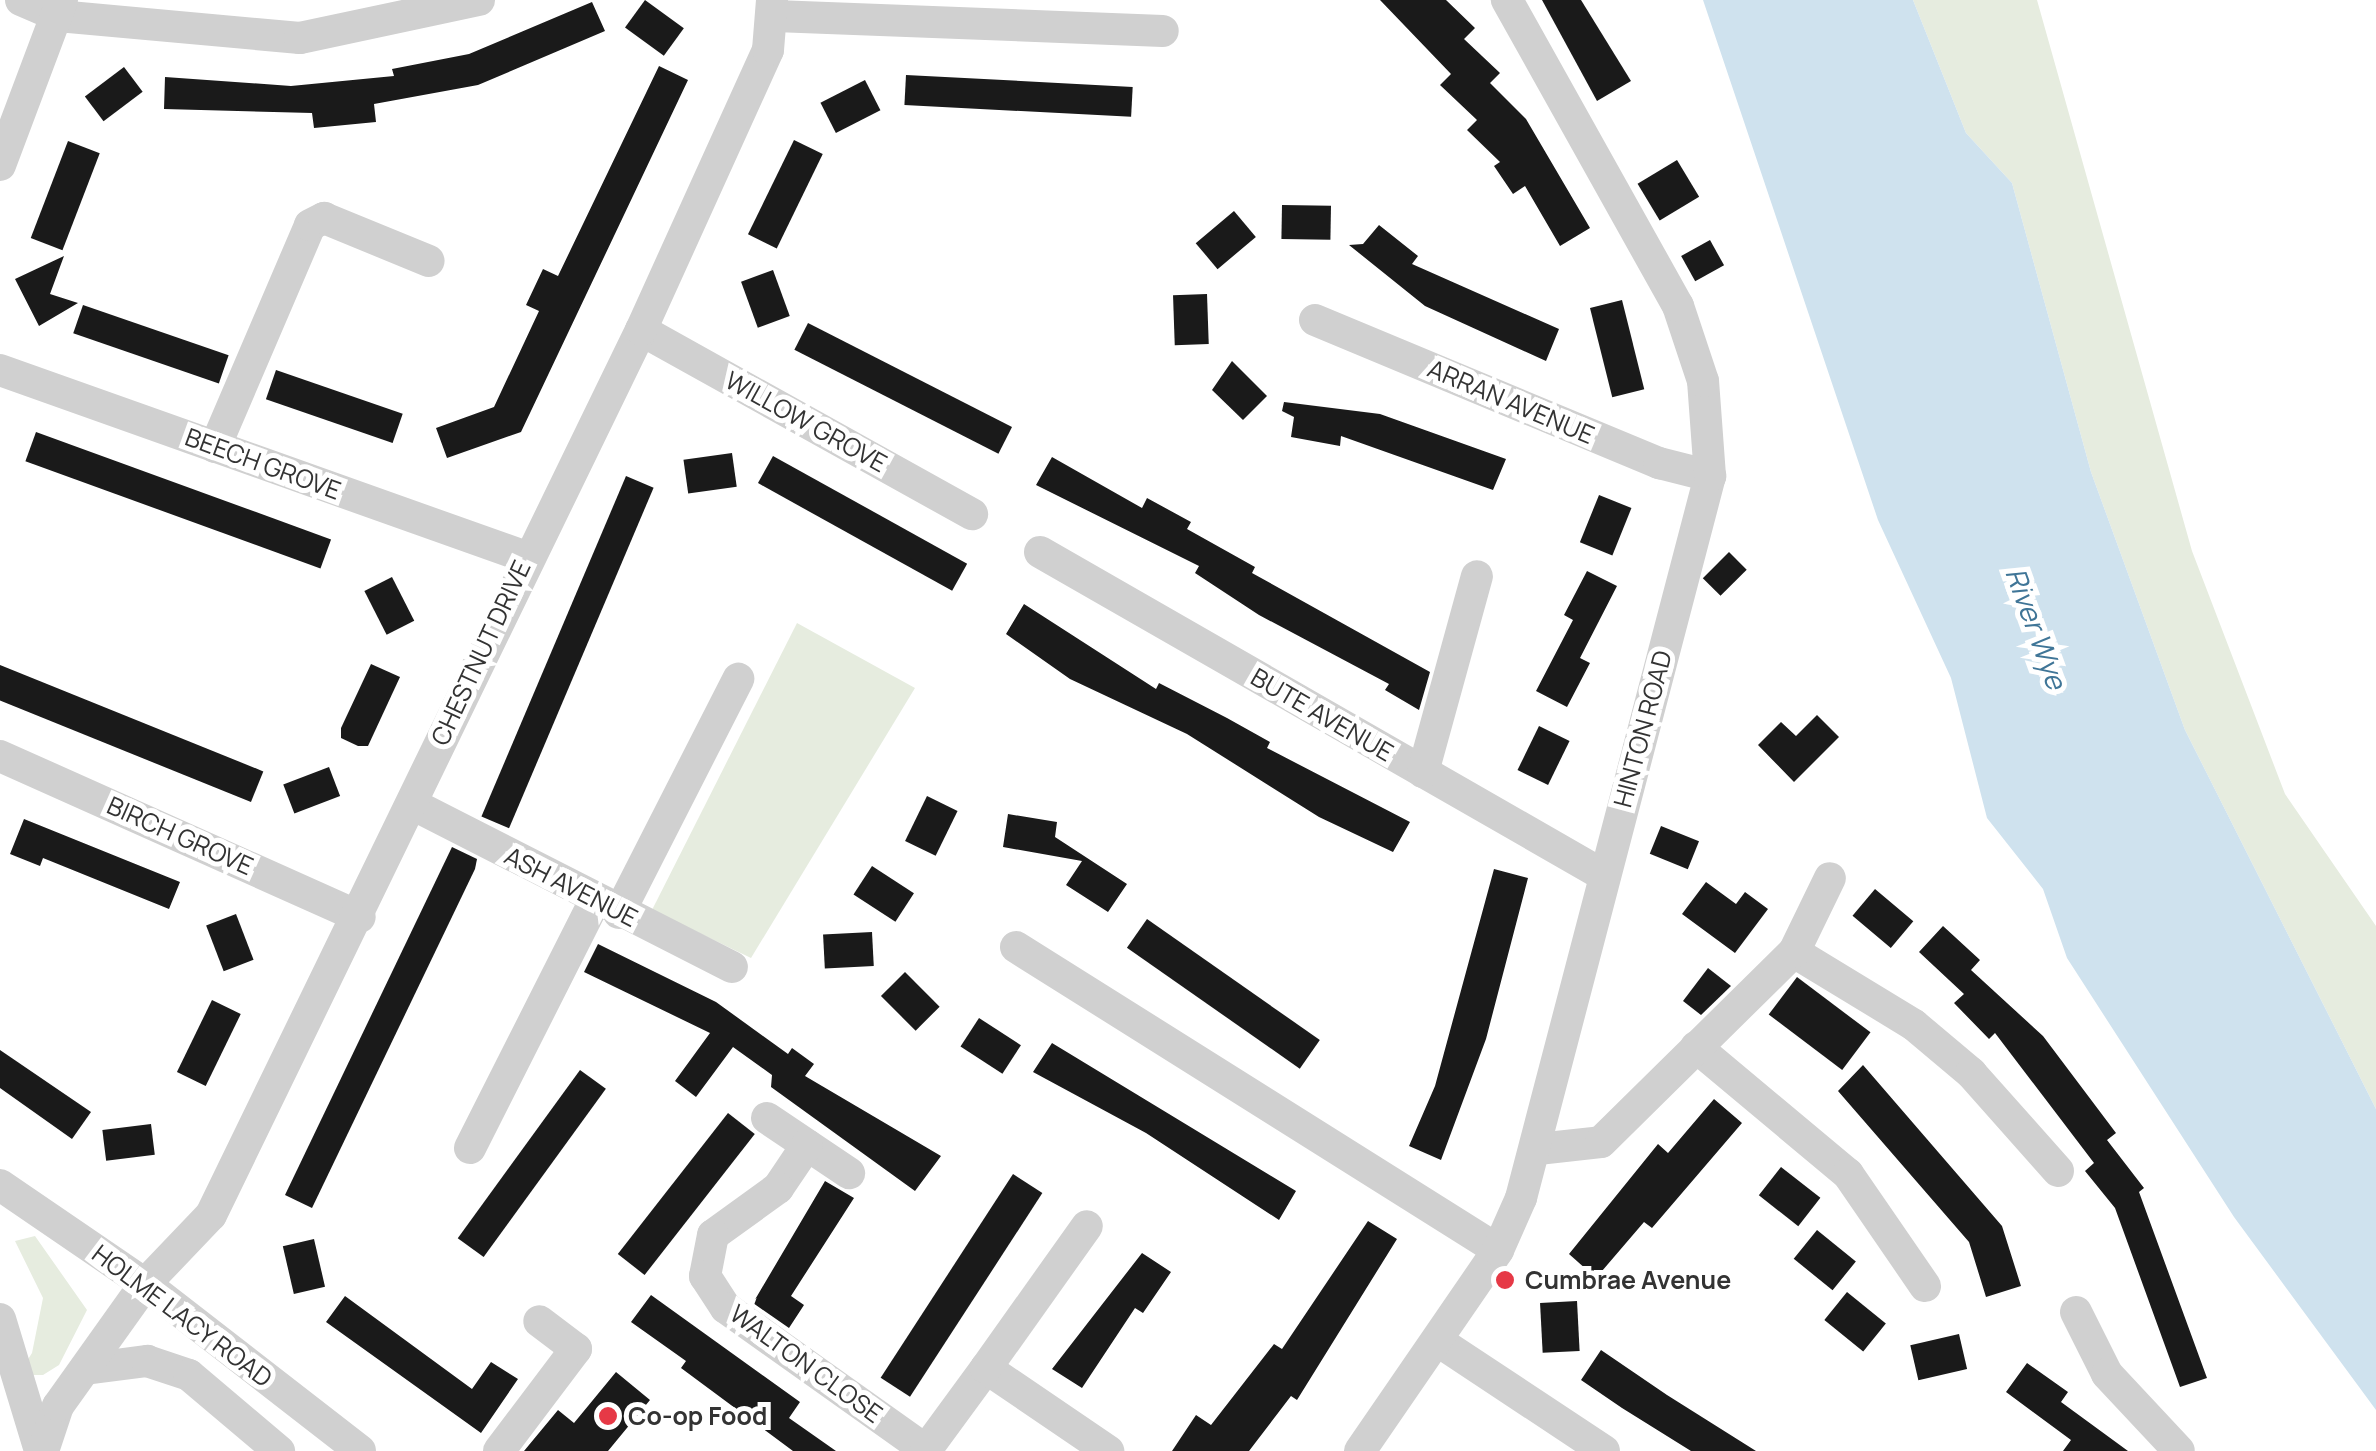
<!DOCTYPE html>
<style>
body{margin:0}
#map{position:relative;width:2376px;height:1451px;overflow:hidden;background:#fff;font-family:Manrope,sans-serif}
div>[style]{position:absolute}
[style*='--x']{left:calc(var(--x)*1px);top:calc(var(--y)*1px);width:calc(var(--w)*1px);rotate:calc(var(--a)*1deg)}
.green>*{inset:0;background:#e6ecdf}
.water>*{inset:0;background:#cfe2ee}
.building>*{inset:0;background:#1a1a1a;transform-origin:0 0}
.minor>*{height:32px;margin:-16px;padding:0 16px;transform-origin:16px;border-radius:16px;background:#d0d0d0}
.dots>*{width:28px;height:28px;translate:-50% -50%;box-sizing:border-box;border:5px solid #fff;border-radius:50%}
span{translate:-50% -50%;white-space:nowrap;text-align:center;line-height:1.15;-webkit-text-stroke:10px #fff;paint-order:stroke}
.street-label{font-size:25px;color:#333}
.poi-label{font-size:25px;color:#333;font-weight:700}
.left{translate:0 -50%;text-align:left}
.water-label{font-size:28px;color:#3f7597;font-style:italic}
</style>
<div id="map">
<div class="green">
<i style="clip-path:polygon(1913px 0,2037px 0,2192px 551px,2285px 794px,2376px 926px,2376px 1109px,2185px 730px,2091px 472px,2012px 183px,1966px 133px)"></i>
<i style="clip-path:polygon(797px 623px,915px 688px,751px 958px,652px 910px)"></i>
<i style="clip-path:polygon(35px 1236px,87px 1310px,59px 1365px,43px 1375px,18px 1375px,32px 1353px,43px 1298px,15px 1241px)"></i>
</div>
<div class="water">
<i style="clip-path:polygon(1703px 0,1913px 0,1966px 133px,2012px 183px,2091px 472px,2185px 730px,2376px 1109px,2376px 1410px,2234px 1217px,2067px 958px,2043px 889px,1987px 818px,1951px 678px,1878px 520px)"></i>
</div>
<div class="building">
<i style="left:645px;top:0;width:48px;height:34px;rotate:36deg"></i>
<i style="clip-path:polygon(1380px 0,1446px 0,1475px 28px,1464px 39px,1500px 73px,1490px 83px,1526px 119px,1590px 228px,1560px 246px,1525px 186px,1513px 194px,1494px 166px,1500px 162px,1467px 130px,1477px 120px,1440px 85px,1451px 74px)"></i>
<i style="clip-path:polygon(1542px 0,1581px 0,1631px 81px,1597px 101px)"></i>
<i style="clip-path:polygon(592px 2px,605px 31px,478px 85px,374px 104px,376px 122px,314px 128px,312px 113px,164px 109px,165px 77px,291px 86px,394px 76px,392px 69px,469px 54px)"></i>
<i style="clip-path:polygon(659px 66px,688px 80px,521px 432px,447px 458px,436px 428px,494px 407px,539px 311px,526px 305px,543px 269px,558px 276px)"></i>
<i style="left:124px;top:67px;width:31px;height:49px;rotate:53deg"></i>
<i style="left:906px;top:75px;width:227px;height:30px;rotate:3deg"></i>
<i style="left:865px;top:80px;width:34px;height:50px;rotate:63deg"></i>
<i style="left:794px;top:140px;width:32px;height:105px;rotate:26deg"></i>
<i style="left:68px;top:141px;width:34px;height:104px;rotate:21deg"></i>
<i style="left:1677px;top:160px;width:43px;height:46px;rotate:59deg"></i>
<i style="left:1282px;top:205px;width:49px;height:34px;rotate:1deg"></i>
<i style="left:1234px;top:211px;width:34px;height:50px;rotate:50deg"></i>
<i style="clip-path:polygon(1379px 225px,1418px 256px,1412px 264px,1559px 329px,1546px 361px,1425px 306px,1349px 245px,1363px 244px)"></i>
<i style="left:1710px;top:240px;width:29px;height:33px;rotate:61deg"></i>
<i style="clip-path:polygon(64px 256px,50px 294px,78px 303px,39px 326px,15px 279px)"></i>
<i style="left:773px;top:270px;width:49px;height:34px;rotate:70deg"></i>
<i style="left:1207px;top:294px;width:50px;height:34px;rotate:88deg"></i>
<i style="left:1622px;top:300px;width:92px;height:33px;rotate:76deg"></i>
<i style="left:83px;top:305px;width:154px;height:30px;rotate:19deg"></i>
<i style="left:808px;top:323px;width:229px;height:30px;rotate:27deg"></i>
<i style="clip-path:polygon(1232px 361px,1267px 396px,1243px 420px,1212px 390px)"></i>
<i style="left:276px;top:370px;width:134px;height:31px;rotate:19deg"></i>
<i style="clip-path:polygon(1284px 402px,1380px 414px,1506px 459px,1493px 490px,1341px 436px,1340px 446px,1291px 437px,1294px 417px,1282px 411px)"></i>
<i style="left:36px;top:432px;width:314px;height:31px;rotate:20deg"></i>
<i style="left:732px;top:453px;width:34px;height:49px;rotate:82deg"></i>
<i style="left:773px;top:456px;width:222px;height:31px;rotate:29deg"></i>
<i style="clip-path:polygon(1052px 457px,1142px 508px,1147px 498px,1191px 522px,1187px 529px,1255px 567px,1252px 573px,1430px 672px,1419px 710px,1385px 690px,1389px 684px,1259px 615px,1195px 573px,1199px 566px,1036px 485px)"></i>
<i style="left:626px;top:476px;width:30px;height:370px;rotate:23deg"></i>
<i style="left:1599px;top:495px;width:35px;height:51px;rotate:22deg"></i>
<i style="left:1729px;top:552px;width:25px;height:37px;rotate:45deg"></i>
<i style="clip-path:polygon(1587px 571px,1617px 586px,1580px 658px,1590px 663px,1567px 707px,1536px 691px,1573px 620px,1564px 615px)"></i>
<i style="left:392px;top:577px;width:49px;height:31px;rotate:63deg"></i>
<i style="clip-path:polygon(1024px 604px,1156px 689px,1159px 683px,1227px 718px,1270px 742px,1267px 748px,1410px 822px,1393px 852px,1319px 817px,1187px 734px,1070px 679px,1006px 634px)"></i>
<i style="clip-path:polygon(371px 664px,400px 677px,368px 746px,358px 746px,341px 738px,341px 728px)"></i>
<i style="left:0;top:665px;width:284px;height:33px;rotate:22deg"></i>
<i style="clip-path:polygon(1817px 715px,1839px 737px,1794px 782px,1758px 745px,1781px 722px,1796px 736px)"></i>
<i style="left:1539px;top:726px;width:34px;height:49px;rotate:26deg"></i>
<i style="left:329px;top:767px;width:31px;height:49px;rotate:69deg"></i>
<i style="left:927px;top:796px;width:34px;height:50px;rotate:26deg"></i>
<i style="clip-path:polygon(1008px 814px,1057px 822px,1055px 837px,1127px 884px,1108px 912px,1066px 885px,1082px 861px,1003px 847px)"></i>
<i style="clip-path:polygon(24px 819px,180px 882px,169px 909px,43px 858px,40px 866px,10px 854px)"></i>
<i style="left:1661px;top:826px;width:41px;height:30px;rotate:22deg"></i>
<i style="clip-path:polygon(452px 847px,477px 859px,475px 869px,312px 1208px,285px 1195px)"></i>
<i style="left:872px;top:866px;width:50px;height:34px;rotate:33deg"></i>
<i style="clip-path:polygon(1494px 869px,1528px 878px,1486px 1039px,1441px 1160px,1409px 1146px,1435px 1086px)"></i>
<i style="clip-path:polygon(1706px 882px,1736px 904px,1745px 892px,1768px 909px,1735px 953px,1682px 914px)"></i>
<i style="left:1875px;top:889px;width:50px;height:35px;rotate:40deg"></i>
<i style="left:236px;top:914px;width:49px;height:32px;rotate:69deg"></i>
<i style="left:1147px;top:919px;width:211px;height:35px;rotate:35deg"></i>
<i style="clip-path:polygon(1943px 926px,1980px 960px,1971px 970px,2043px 1036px,2116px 1133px,2107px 1140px,2144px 1188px,2139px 1192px,2207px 1378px,2180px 1387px,2115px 1208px,2085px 1171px,2094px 1163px,1995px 1033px,1989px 1039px,1954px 1003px,1964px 994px,1919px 952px)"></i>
<i style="left:872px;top:932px;width:34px;height:49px;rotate:87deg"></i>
<i style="clip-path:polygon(598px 944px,716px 1002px,788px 1054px,792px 1048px,814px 1064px,805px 1076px,941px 1156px,915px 1191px,771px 1087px,772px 1075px,733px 1047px,696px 1097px,675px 1081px,710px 1033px,584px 972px)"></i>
<i style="clip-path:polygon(1708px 968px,1731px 986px,1701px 1015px,1683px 1001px)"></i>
<i style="left:905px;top:972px;width:49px;height:34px;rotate:45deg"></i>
<i style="left:1797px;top:977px;width:92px;height:47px;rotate:37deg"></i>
<i style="left:212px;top:1000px;width:32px;height:80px;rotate:26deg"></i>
<i style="left:979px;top:1018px;width:50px;height:34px;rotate:33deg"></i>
<i style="clip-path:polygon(1052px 1043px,1296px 1191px,1279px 1220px,1146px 1133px,1033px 1072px)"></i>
<i style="clip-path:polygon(0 1050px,91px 1112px,72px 1139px,0 1088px)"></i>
<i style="clip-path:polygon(1863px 1065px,2002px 1226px,2021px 1286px,1986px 1297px,1969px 1242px,1838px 1091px)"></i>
<i style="left:580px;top:1070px;width:32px;height:208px;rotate:36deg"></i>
<i style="clip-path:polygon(1714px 1099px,1742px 1123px,1652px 1228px,1644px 1222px,1596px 1278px,1569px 1254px,1658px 1144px,1668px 1153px)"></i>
<i style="left:728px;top:1113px;width:34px;height:179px;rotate:38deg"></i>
<i style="left:151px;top:1124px;width:31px;height:49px;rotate:83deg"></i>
<i style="left:1781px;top:1167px;width:50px;height:36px;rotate:38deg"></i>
<i style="left:1013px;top:1174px;width:35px;height:243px;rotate:33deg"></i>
<i style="clip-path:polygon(825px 1181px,854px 1198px,791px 1296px,804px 1305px,789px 1328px,753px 1303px)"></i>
<i style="clip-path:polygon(1368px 1221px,1397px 1239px,1297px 1400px,1291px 1396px,1249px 1451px,1172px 1451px,1196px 1415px,1211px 1425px,1274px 1344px,1282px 1349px)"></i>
<i style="left:1817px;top:1230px;width:50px;height:37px;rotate:39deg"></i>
<i style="left:314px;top:1239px;width:49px;height:32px;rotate:77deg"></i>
<i style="clip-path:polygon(1142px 1253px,1171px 1272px,1143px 1313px,1135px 1308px,1082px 1388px,1052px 1369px)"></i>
<i style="left:1847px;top:1292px;width:50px;height:36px;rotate:39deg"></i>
<i style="clip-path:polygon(651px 1295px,800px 1402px,789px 1418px,836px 1451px,793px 1451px,681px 1368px,686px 1361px,631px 1322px)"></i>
<i style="clip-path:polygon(345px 1296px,472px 1389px,491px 1362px,518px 1379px,481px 1433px,326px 1322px)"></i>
<i style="left:1577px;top:1301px;width:50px;height:37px;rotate:87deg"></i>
<i style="left:1959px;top:1334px;width:36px;height:50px;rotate:77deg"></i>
<i style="clip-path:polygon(1601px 1350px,1667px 1395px,1756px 1451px,1691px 1451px,1622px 1408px,1581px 1380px)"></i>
<i style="clip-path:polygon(2027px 1363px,2068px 1392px,2061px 1402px,2128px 1451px,2063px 1451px,2071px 1440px,2006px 1392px)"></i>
<i style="clip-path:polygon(616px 1372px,650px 1400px,608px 1451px,524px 1451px,558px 1410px,574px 1423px)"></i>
</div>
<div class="minor">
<i style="--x:21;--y:0;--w:40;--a:23.4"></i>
<i style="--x:58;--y:16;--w:243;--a:5.2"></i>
<i style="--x:300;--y:38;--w:183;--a:-12"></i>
<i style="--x:775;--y:16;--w:388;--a:2.2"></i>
<i style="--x:0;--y:165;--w:176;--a:-69.4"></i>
<i style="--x:1315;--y:320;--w:373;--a:22.6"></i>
<i style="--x:1659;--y:463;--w:53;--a:14.3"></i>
<i style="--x:641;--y:330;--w:379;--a:29.1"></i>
<i style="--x:0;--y:370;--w:558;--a:19.57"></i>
<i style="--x:215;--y:447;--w:241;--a:-66.8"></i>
<i style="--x:310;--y:225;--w:16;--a:-27"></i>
<i style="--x:324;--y:218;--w:113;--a:22.3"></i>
<i style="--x:1040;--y:552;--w:651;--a:29.83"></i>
<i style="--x:0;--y:756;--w:394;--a:24.1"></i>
<i style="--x:1423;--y:772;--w:203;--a:-74.6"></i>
<i style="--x:412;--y:804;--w:359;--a:27"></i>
<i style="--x:619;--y:913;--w:263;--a:-63"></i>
<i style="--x:1016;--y:947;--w:569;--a:32.15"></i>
<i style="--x:1794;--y:952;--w:140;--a:31.3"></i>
<i style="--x:1914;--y:1025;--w:75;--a:40.1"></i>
<i style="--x:1971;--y:1073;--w:131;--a:48.4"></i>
<i style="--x:1696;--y:1047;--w:198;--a:39.9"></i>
<i style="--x:1848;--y:1174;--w:136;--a:55.5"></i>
<i style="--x:767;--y:1118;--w:99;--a:33.9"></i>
<i style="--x:807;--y:1145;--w:52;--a:124"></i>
<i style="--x:778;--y:1188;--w:80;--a:144.1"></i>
<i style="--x:713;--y:1235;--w:42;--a:101"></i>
<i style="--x:705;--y:1276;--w:38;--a:57"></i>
<i style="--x:726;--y:1308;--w:245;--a:35.4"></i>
<i style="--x:926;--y:1450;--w:102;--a:-53.8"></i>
<i style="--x:986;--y:1368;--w:148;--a:34.2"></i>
<i style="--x:470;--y:1148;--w:277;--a:-63.2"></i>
<i style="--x:1538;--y:1149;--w:63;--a:-6.3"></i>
<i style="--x:1601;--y:1142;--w:271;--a:-44.6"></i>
<i style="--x:1794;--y:952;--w:82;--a:-64.1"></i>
<i style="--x:0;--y:1185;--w:176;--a:34.3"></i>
<i style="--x:145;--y:1284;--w:272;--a:37.8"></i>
<i style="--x:2076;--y:1312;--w:69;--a:63.4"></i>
<i style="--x:2107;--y:1374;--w:105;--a:46.9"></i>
<i style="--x:0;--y:1319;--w:138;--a:73.1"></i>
<i style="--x:1438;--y:1341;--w:199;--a:33.5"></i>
<i style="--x:986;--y:1368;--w:174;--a:-54.6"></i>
<i style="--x:85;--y:1369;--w:63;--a:-7.4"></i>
<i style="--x:147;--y:1361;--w:44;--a:18.4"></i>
<i style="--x:189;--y:1375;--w:118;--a:40.2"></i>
<i style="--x:43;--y:1451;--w:47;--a:-71.6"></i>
<i style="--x:58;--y:1406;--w:150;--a:-54.5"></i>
<i style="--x:145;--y:1284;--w:95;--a:-46.3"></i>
<i style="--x:211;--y:1215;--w:984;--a:-64.09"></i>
<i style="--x:641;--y:330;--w:307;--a:-65.6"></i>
<i style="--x:768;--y:50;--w:50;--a:-85.4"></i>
<i style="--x:499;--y:1451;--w:128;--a:-53"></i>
<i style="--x:576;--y:1349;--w:46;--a:-142.9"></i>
<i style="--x:1360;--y:1451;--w:244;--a:-55.5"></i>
<i style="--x:1498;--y:1250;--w:57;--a:-66.1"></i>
<i style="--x:1521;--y:1198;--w:746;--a:-75.33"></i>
<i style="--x:1710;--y:476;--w:95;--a:-94.2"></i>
<i style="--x:1703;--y:381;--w:79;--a:-108.4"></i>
<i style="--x:1678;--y:306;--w:351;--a:-119.2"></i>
</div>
<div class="dots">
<i style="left:1505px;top:1280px;background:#e63946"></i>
<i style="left:608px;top:1416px;background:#e63946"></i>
</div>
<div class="street-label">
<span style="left:1511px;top:402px;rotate:23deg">ARRAN AVENUE</span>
<span style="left:806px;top:422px;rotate:29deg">WILLOW GROVE</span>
<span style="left:263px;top:464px;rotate:20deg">BEECH GROVE</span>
<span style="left:481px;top:653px;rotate:-65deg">CHESTNUT DRIVE</span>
<span style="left:1322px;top:715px;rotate:30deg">BUTE AVENUE</span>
<span style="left:1643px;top:729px;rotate:-75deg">HINTON ROAD</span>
<span style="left:180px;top:836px;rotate:24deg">BIRCH GROVE</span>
<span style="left:571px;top:887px;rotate:27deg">ASH AVENUE</span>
<span style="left:182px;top:1316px;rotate:37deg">HOLME LACY ROAD</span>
<span style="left:806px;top:1364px;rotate:36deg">WALTON CLOSE</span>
</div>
<div class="poi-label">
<span class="left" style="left:1525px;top:1280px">Cumbrae Avenue</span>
<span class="left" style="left:628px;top:1416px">Co-op Food</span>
</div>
<div class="water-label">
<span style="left:2037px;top:628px;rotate:70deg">River Wye</span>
</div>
</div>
